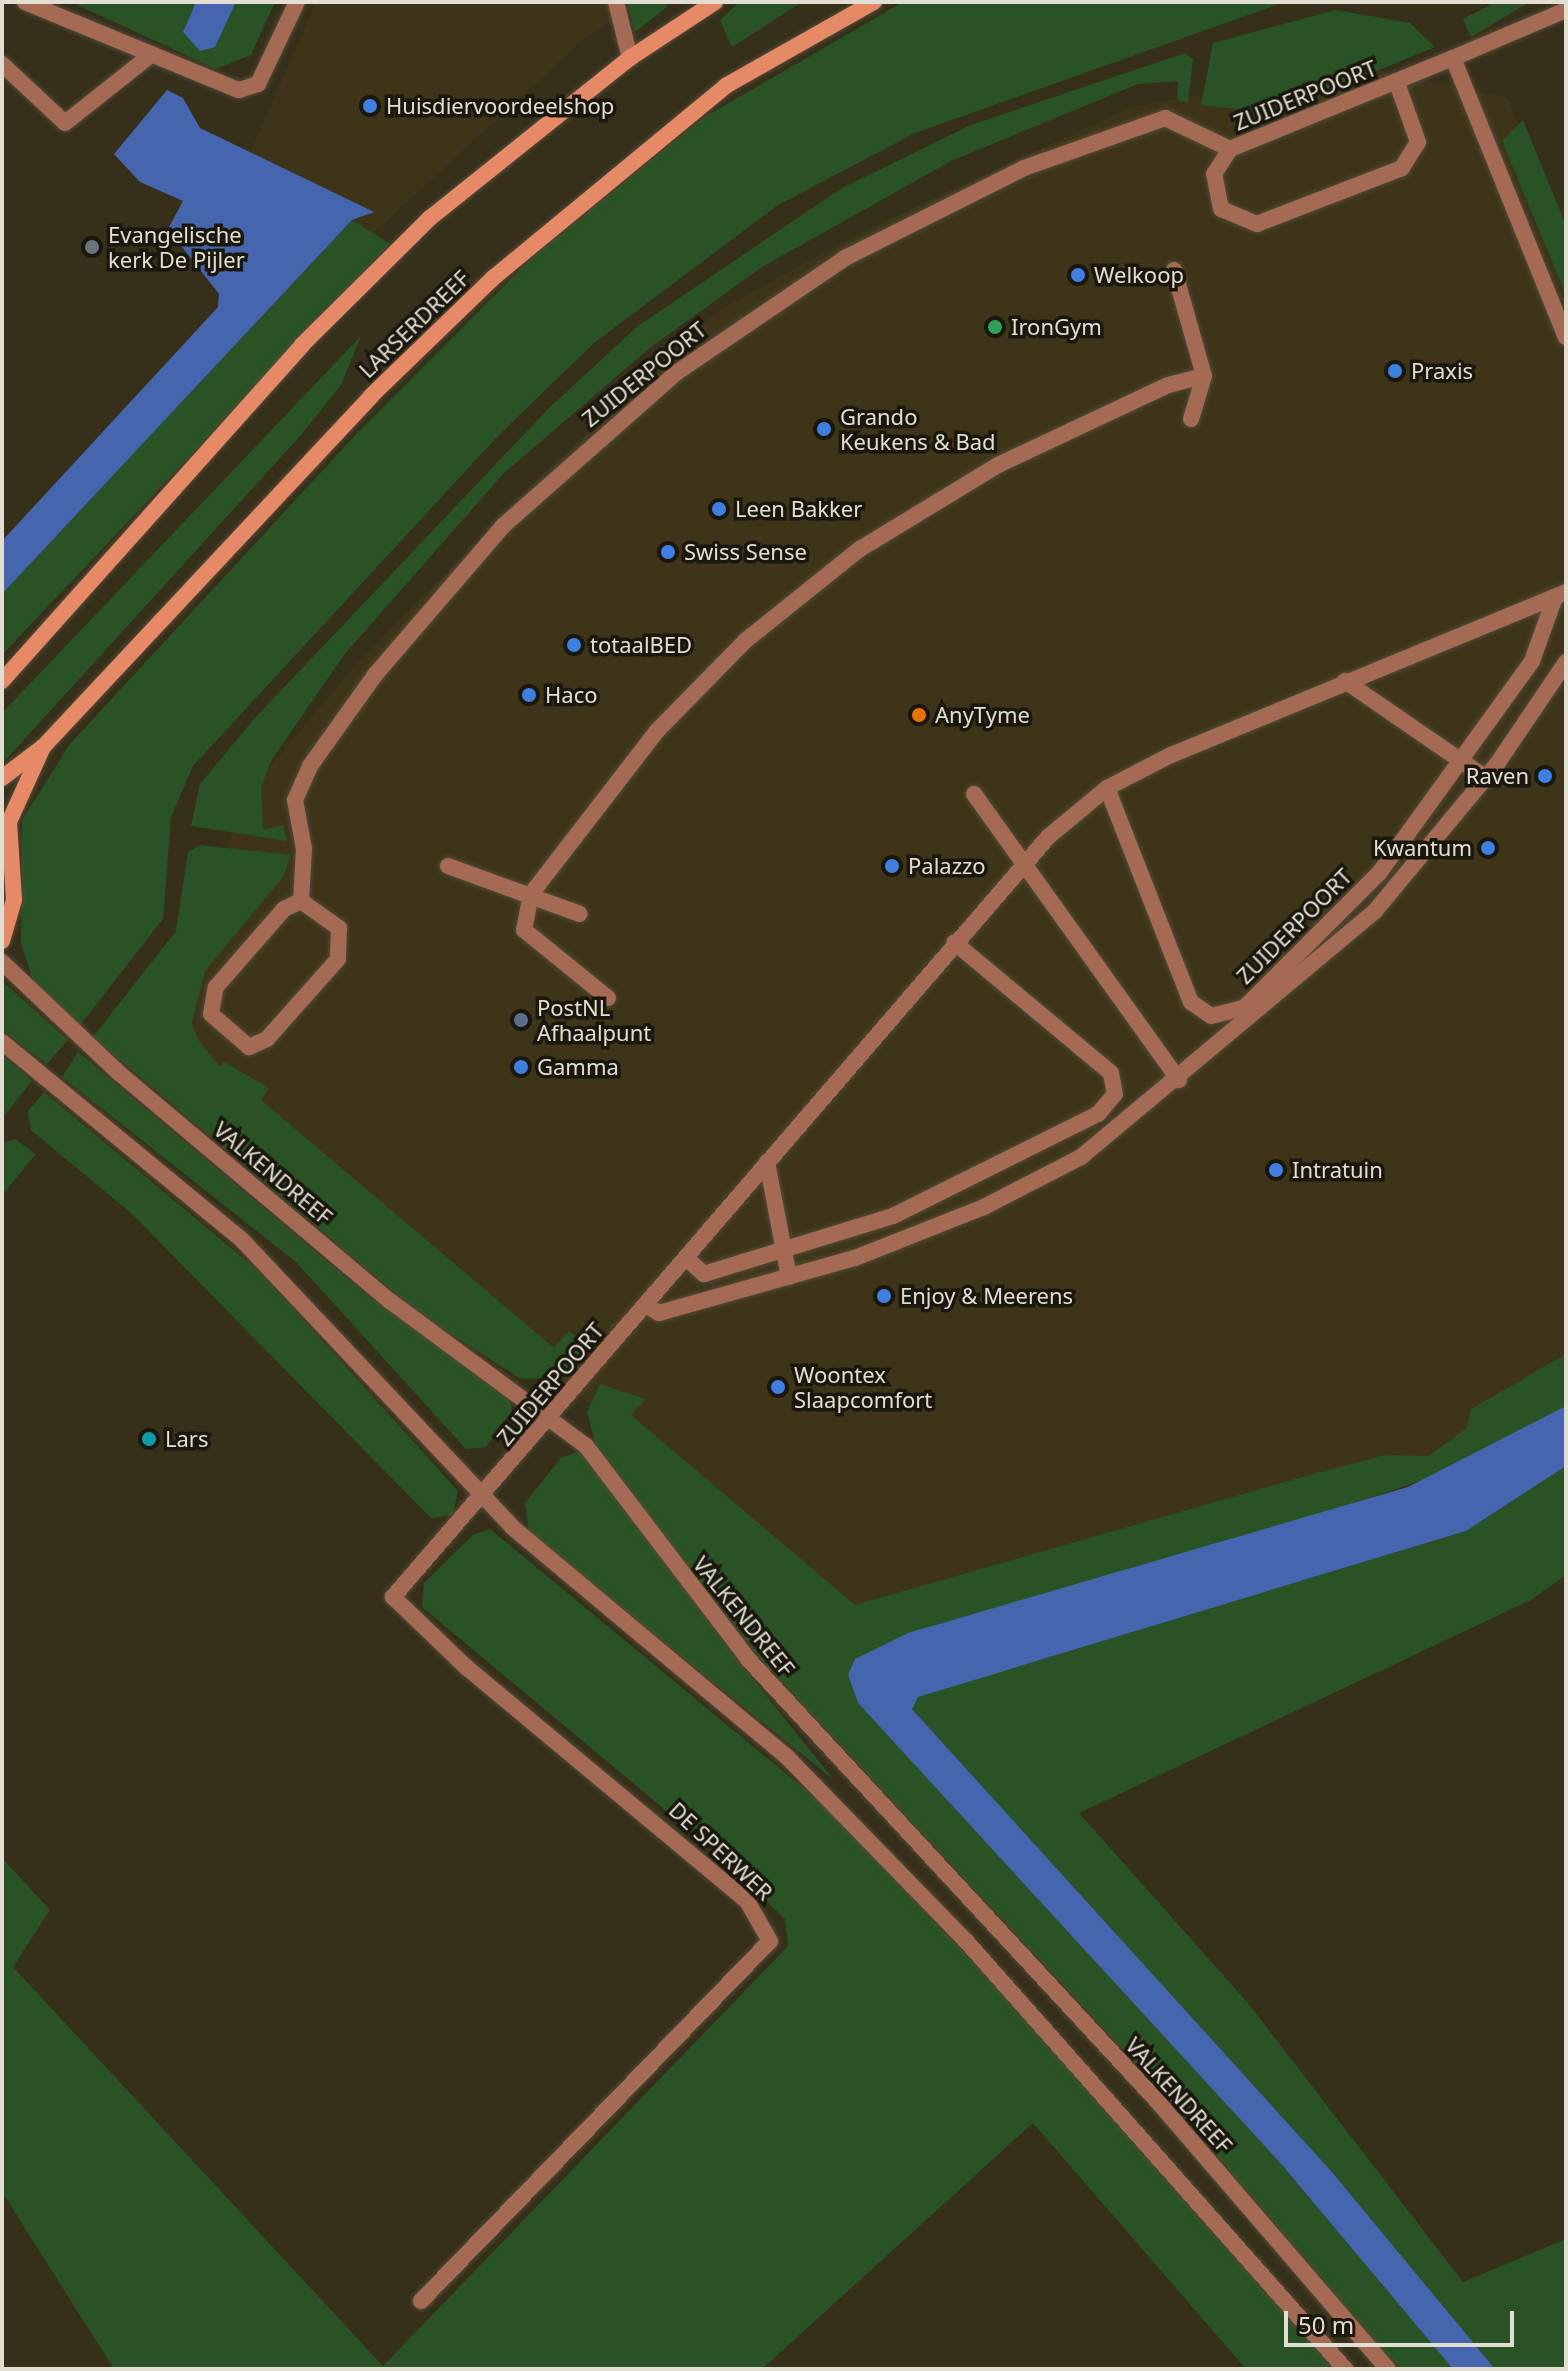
<!DOCTYPE html>
<style>
body{margin:0}
#map{position:relative;width:1568px;height:2371px;overflow:hidden;background:#362f1a;font-family:"Noto Sans",sans-serif}
div>[style]{position:absolute}
[style*='--x']{left:calc(var(--x)*1px);top:calc(var(--y)*1px);width:calc(var(--w)*1px);rotate:calc(var(--a)*1deg)}
.built>*{inset:0;background:#3e3519}
.green>*{inset:0;background:#295325}
.water>*{inset:0;background:#4566ae}
.roads{filter:drop-shadow(0 0 2px #524b37) drop-shadow(0 0 2px #524b37)}
.pedestrian>*{height:16px;margin:-8px;padding:0 8px;transform-origin:8px;border-radius:8px;background:#a46a54}
.minor>*{height:16px;margin:-8px;padding:0 8px;transform-origin:8px;border-radius:8px;background:#a46a54}
.tertiary>*{height:16px;margin:-8px;padding:0 8px;transform-origin:8px;border-radius:8px;background:#a46a54}
.secondary>*{height:16px;margin:-8px;padding:0 8px;transform-origin:8px;border-radius:8px;background:#e58966}
.dots>*{width:22px;height:22px;translate:-50% -50%;box-sizing:border-box;border:4px solid #1a170e;border-radius:50%}
span{translate:-50% -50%;white-space:nowrap;text-align:center;line-height:1.15;-webkit-text-stroke:7px #1a170e;paint-order:stroke}
.street-label{font-size:22px;color:#e3ded2}
.poi-label{font-size:22px;color:#e3ded2}
.left{translate:0 -50%;text-align:left}
.right{translate:-100% -50%;text-align:right}
.frame{position:absolute;inset:0;border:4px solid #e3ded2;pointer-events:none}
.scale{position:absolute;left:1284px;top:2311px;width:230px;height:36px;box-sizing:border-box;border:4px solid #e3ded2;border-top:0;padding-left:10px;font-size:24px;line-height:28px;white-space:nowrap;color:#e3ded2;-webkit-text-stroke:6px #1a170e;paint-order:stroke}
</style>
<div id="map">
<div class="built">
<i style="clip-path:polygon(316px 2px,639px 2px,583px 40px,369px 237px,244px 167px)"></i>
<i style="clip-path:polygon(1367px 68px,1508px 98px,1566px 252px,1566px 1395px,1425px 1470px,814px 1631px,615px 1425px,170px 1064px,189px 938px,248px 793px,353px 668px,542px 475px,718px 311px,860px 233px,1131px 107px)"></i>
</div>
<div class="green">
<i style="clip-path:polygon(71px 2px,196px 2px,183px 32px,215px 46px,236px 2px,275px 2px,251px 55px,216px 69px)"></i>
<i style="clip-path:polygon(627px 2px,664px 2px,668px 6px,635px 32px)"></i>
<i style="clip-path:polygon(739px 2px,802px 2px,732px 47px,720px 20px)"></i>
<i style="clip-path:polygon(903px 2px,1285px 2px,915px 133px,778px 205px,594px 343px,497px 437px,193px 766px,171px 817px,163px 919px,80px 1025px,34px 984px,21px 943px,22px 820px,70px 744px,359px 431px,535px 255px,703px 118px)"></i>
<i style="clip-path:polygon(1496px 2px,1530px 2px,1471px 37px,1463px 19px)"></i>
<i style="clip-path:polygon(1335px 10px,1410px 23px,1435px 47px,1274px 113px,1201px 105px,1213px 43px)"></i>
<i style="clip-path:polygon(1185px 53px,1193px 59px,1188px 102px,1177px 100px,1178px 81px,1138px 84px,951px 161px,762px 267px,651px 347px,503px 474px,344px 655px,271px 761px,261px 787px,263px 830px,283px 825px,287px 841px,191px 826px,200px 784px,254px 719px,549px 408px,638px 326px,842px 188px,971px 125px)"></i>
<i style="clip-path:polygon(1523px 120px,1566px 225px,1566px 295px,1502px 141px)"></i>
<i style="clip-path:polygon(352px 220px,390px 244px,2px 655px,2px 594px)"></i>
<i style="clip-path:polygon(361px 336px,341px 385px,301px 435px,2px 764px,2px 713px)"></i>
<i style="clip-path:polygon(200px 845px,291px 855px,283px 877px,205px 971px,192px 1022px,197px 1038px,220px 1067px,224px 1062px,269px 1088px,261px 1100px,554px 1348px,569px 1331px,578px 1338px,585px 1353px,562px 1378px,521px 1379px,420px 1314px,93px 1037px,176px 931px,188px 852px)"></i>
<i style="clip-path:polygon(2px 981px,68px 1040px,47px 1064px,2px 1030px)"></i>
<i style="clip-path:polygon(78px 1052px,367px 1295px,509px 1393px,512px 1411px,486px 1447px,466px 1449px,296px 1262px,62px 1077px)"></i>
<i style="clip-path:polygon(2px 1055px,32px 1081px,2px 1118px)"></i>
<i style="clip-path:polygon(44px 1092px,261px 1273px,458px 1491px,453px 1515px,431px 1518px,132px 1214px,31px 1130px,28px 1111px)"></i>
<i style="clip-path:polygon(15px 1139px,36px 1154px,2px 1195px,2px 1143px)"></i>
<i style="clip-path:polygon(1566px 1354px,1566px 1406px,1452px 1470px,848px 1675px,858px 1703px,1282px 2165px,1453px 2369px,1399px 2369px,1158px 2087px,763px 1662px,597px 1450px,587px 1412px,600px 1384px,646px 1399px,631px 1415px,855px 1605px,1313px 1474px,1386px 1455px,1428px 1456px,1466px 1429px,1471px 1409px)"></i>
<i style="clip-path:polygon(582px 1450px,727px 1647px,834px 1780px,529px 1533px,525px 1503px,561px 1458px)"></i>
<i style="clip-path:polygon(1566px 1466px,1566px 1575px,1531px 1600px,1079px 1813px,1248px 2003px,1463px 2282px,1566px 2239px,1566px 2369px,1495px 2369px,1332px 2172px,912px 1709px,917px 1697px,1466px 1531px)"></i>
<i style="clip-path:polygon(490px 1529px,824px 1805px,1034px 2026px,1335px 2369px,1246px 2369px,1033px 2123px,762px 2369px,114px 2369px,2px 2192px,2px 1858px,50px 1910px,13px 1967px,383px 2366px,788px 1946px,785px 1919px,712px 1849px,422px 1607px,424px 1583px,473px 1535px)"></i>
</div>
<div class="water">
<i style="clip-path:polygon(196px 2px,236px 2px,215px 47px,200px 51px,183px 32px)"></i>
<i style="clip-path:polygon(167px 90px,183px 98px,200px 128px,374px 212px,352px 220px,2px 594px,2px 541px,218px 307px,219px 294px,168px 229px,183px 201px,140px 182px,114px 154px)"></i>
<i style="clip-path:polygon(1566px 1406px,1566px 1466px,1466px 1531px,918px 1697px,912px 1709px,1332px 2172px,1495px 2369px,1453px 2369px,1282px 2165px,858px 1703px,848px 1675px,855px 1659px,908px 1633px,1408px 1487px)"></i>
</div>
<div class="roads">
<div class="pedestrian">
<i style="--x:2;--y:64;--w:86;--a:43.1"></i>
<i style="--x:65;--y:123;--w:111;--a:-38.4"></i>
<i style="--x:1174;--y:270;--w:110;--a:74.2"></i>
<i style="--x:1204;--y:376;--w:45;--a:106.8"></i>
<i style="--x:1345;--y:681;--w:171;--a:34.5"></i>
<i style="--x:974;--y:794;--w:352;--a:54.4"></i>
<i style="--x:448;--y:866;--w:140;--a:20"></i>
<i style="--x:608;--y:998;--w:108;--a:-141"></i>
<i style="--x:524;--y:930;--w:37;--a:-79"></i>
<i style="--x:531;--y:894;--w:206;--a:-52.3"></i>
<i style="--x:657;--y:731;--w:126;--a:-45.6"></i>
<i style="--x:745;--y:641;--w:147;--a:-38.7"></i>
<i style="--x:860;--y:549;--w:162;--a:-31.3"></i>
<i style="--x:998;--y:465;--w:188;--a:-25.2"></i>
<i style="--x:1168;--y:385;--w:37;--a:-14"></i>
<i style="--x:767;--y:1162;--w:117;--a:79.2"></i>
<i style="--x:646;--y:1305;--w:15;--a:32"></i>
<i style="--x:659;--y:1313;--w:204;--a:-15.7"></i>
<i style="--x:855;--y:1258;--w:139;--a:-21.6"></i>
<i style="--x:984;--y:1207;--w:109;--a:-27.3"></i>
<i style="--x:1081;--y:1157;--w:383;--a:-39.9"></i>
<i style="--x:1375;--y:911;--w:191;--a:-50.3"></i>
<i style="--x:1497;--y:764;--w:123;--a:-55.9"></i>
</div>
<div class="minor">
<i style="--x:25;--y:2;--w:231;--a:22.4"></i>
<i style="--x:239;--y:90;--w:20;--a:-18"></i>
<i style="--x:258;--y:84;--w:91;--a:-64.6"></i>
<i style="--x:616;--y:2;--w:58;--a:76"></i>
<i style="--x:1397;--y:83;--w:63;--a:70.4"></i>
<i style="--x:1418;--y:142;--w:31;--a:122"></i>
<i style="--x:1402;--y:168;--w:155;--a:158.9"></i>
<i style="--x:1257;--y:224;--w:39;--a:-157"></i>
<i style="--x:1221;--y:209;--w:36;--a:-101"></i>
<i style="--x:1214;--y:174;--w:30;--a:-57"></i>
<i style="--x:1230;--y:149;--w:241;--a:-22.2"></i>
<i style="--x:1107;--y:788;--w:230;--a:68.6"></i>
<i style="--x:1191;--y:1002;--w:24;--a:35"></i>
<i style="--x:1211;--y:1016;--w:34;--a:-14"></i>
<i style="--x:1244;--y:1008;--w:192;--a:-45"></i>
<i style="--x:1380;--y:872;--w:260;--a:-54.2"></i>
<i style="--x:1532;--y:661;--w:68;--a:-70.2"></i>
<i style="--x:301;--y:901;--w:47;--a:35.4"></i>
<i style="--x:339;--y:928;--w:31;--a:92"></i>
<i style="--x:338;--y:959;--w:107;--a:131.6"></i>
<i style="--x:267;--y:1039;--w:20;--a:156"></i>
<i style="--x:249;--y:1047;--w:50;--a:-139"></i>
<i style="--x:211;--y:1014;--w:27;--a:-80"></i>
<i style="--x:216;--y:987;--w:103;--a:-48.9"></i>
<i style="--x:284;--y:909;--w:19;--a:-25"></i>
<i style="--x:301;--y:901;--w:52;--a:-86.7"></i>
<i style="--x:304;--y:849;--w:50;--a:-100.4"></i>
<i style="--x:295;--y:800;--w:37;--a:-66"></i>
<i style="--x:310;--y:766;--w:112;--a:-54.5"></i>
<i style="--x:375;--y:675;--w:196;--a:-49.3"></i>
<i style="--x:503;--y:526;--w:231;--a:-41.5"></i>
<i style="--x:676;--y:373;--w:204;--a:-34.2"></i>
<i style="--x:845;--y:258;--w:200;--a:-26.7"></i>
<i style="--x:1024;--y:168;--w:150;--a:-19.5"></i>
<i style="--x:1165;--y:118;--w:72;--a:25.5"></i>
<i style="--x:2;--y:962;--w:161;--a:43.5"></i>
<i style="--x:119;--y:1073;--w:354;--a:40.1"></i>
<i style="--x:390;--y:1301;--w:244;--a:36.5"></i>
<i style="--x:586;--y:1446;--w:268;--a:52.7"></i>
<i style="--x:748;--y:1659;--w:605;--a:47.21"></i>
<i style="--x:1159;--y:2103;--w:351;--a:49.3"></i>
<i style="--x:2;--y:1042;--w:311;--a:39.5"></i>
<i style="--x:242;--y:1240;--w:394;--a:46.7"></i>
<i style="--x:512;--y:1527;--w:359;--a:39.9"></i>
<i style="--x:787;--y:1757;--w:257;--a:45.8"></i>
<i style="--x:966;--y:1941;--w:572;--a:48.47"></i>
<i style="--x:686;--y:1258;--w:24;--a:42"></i>
<i style="--x:704;--y:1274;--w:198;--a:-17.1"></i>
<i style="--x:893;--y:1216;--w:229;--a:-26.5"></i>
<i style="--x:1098;--y:1114;--w:26;--a:-50"></i>
<i style="--x:1115;--y:1094;--w:21;--a:-101"></i>
<i style="--x:1111;--y:1073;--w:204;--a:-140.2"></i>
<i style="--x:421;--y:2301;--w:501;--a:-45.89"></i>
<i style="--x:770;--y:1941;--w:46;--a:-119.9"></i>
<i style="--x:747;--y:1901;--w:366;--a:-140.2"></i>
<i style="--x:466;--y:1667;--w:101;--a:-136.2"></i>
<i style="--x:393;--y:1597;--w:1003;--a:-49.24"></i>
<i style="--x:1048;--y:837;--w:77;--a:-39.7"></i>
<i style="--x:1107;--y:788;--w:72;--a:-27.3"></i>
<i style="--x:1171;--y:755;--w:427;--a:-22.4"></i>
</div>
<div class="tertiary">
<i style="--x:1566;--y:10;--w:123;--a:157"></i>
<i style="--x:1453;--y:58;--w:301;--a:68"></i>
</div>
<div class="secondary">
<i style="--x:2;--y:681;--w:450;--a:-48.2"></i>
<i style="--x:302;--y:345;--w:180;--a:-44.8"></i>
<i style="--x:430;--y:218;--w:256;--a:-38.7"></i>
<i style="--x:630;--y:58;--w:102;--a:-33.4"></i>
<i style="--x:2;--y:778;--w:51;--a:-37.1"></i>
<i style="--x:43;--y:747;--w:480;--a:-46.9"></i>
<i style="--x:371;--y:396;--w:170;--a:-44"></i>
<i style="--x:493;--y:278;--w:303;--a:-39.5"></i>
<i style="--x:727;--y:85;--w:169;--a:-29.5"></i>
<i style="--x:2;--y:941;--w:43;--a:-73.7"></i>
<i style="--x:14;--y:900;--w:78;--a:-93.7"></i>
<i style="--x:9;--y:822;--w:82;--a:-65.6"></i>
</div>
</div>
<div class="dots">
<i style="left:370px;top:106px;background:#3f7fe0"></i>
<i style="left:92px;top:247px;background:#6b7280"></i>
<i style="left:1078px;top:275px;background:#3f7fe0"></i>
<i style="left:995px;top:327px;background:#2e9e5b"></i>
<i style="left:1395px;top:371px;background:#3f7fe0"></i>
<i style="left:824px;top:429px;background:#3f7fe0"></i>
<i style="left:719px;top:509px;background:#3f7fe0"></i>
<i style="left:668px;top:552px;background:#3f7fe0"></i>
<i style="left:574px;top:645px;background:#3f7fe0"></i>
<i style="left:529px;top:695px;background:#3f7fe0"></i>
<i style="left:919px;top:715px;background:#e8710a"></i>
<i style="left:1545px;top:776px;background:#3f7fe0"></i>
<i style="left:1488px;top:848px;background:#3f7fe0"></i>
<i style="left:892px;top:866px;background:#3f7fe0"></i>
<i style="left:521px;top:1020px;background:#5c6f8a"></i>
<i style="left:521px;top:1067px;background:#3f7fe0"></i>
<i style="left:1276px;top:1170px;background:#3f7fe0"></i>
<i style="left:884px;top:1296px;background:#3f7fe0"></i>
<i style="left:778px;top:1387px;background:#3f7fe0"></i>
<i style="left:149px;top:1439px;background:#0f9aa8"></i>
</div>
<div class="street-label">
<span style="left:1305px;top:95px;rotate:-22deg">ZUIDERPOORT</span>
<span style="left:414px;top:324px;rotate:-44deg">LARSERDREEF</span>
<span style="left:644px;top:374px;rotate:-39deg">ZUIDERPOORT</span>
<span style="left:1294px;top:926px;rotate:-45deg">ZUIDERPOORT</span>
<span style="left:273px;top:1173px;rotate:40deg">VALKENDREEF</span>
<span style="left:550px;top:1384px;rotate:-50deg">ZUIDERPOORT</span>
<span style="left:744px;top:1616px;rotate:51deg">VALKENDREEF</span>
<span style="left:721px;top:1851px;rotate:43deg">DE SPERWER</span>
<span style="left:1179px;top:2095px;rotate:48deg">VALKENDREEF</span>
</div>
<div class="poi-label">
<span class="left" style="left:386px;top:106px">Huisdiervoordeelshop</span>
<span class="left" style="left:108px;top:247px">Evangelische<br>kerk De Pijler</span>
<span class="left" style="left:1094px;top:275px">Welkoop</span>
<span class="left" style="left:1011px;top:327px">IronGym</span>
<span class="left" style="left:1411px;top:371px">Praxis</span>
<span class="left" style="left:840px;top:429px">Grando<br>Keukens &amp; Bad</span>
<span class="left" style="left:735px;top:509px">Leen Bakker</span>
<span class="left" style="left:684px;top:552px">Swiss Sense</span>
<span class="left" style="left:590px;top:645px">totaalBED</span>
<span class="left" style="left:545px;top:695px">Haco</span>
<span class="left" style="left:935px;top:715px">AnyTyme</span>
<span class="right" style="left:1529px;top:776px">Raven</span>
<span class="right" style="left:1472px;top:848px">Kwantum</span>
<span class="left" style="left:908px;top:866px">Palazzo</span>
<span class="left" style="left:537px;top:1020px">PostNL<br>Afhaalpunt</span>
<span class="left" style="left:537px;top:1067px">Gamma</span>
<span class="left" style="left:1292px;top:1170px">Intratuin</span>
<span class="left" style="left:900px;top:1296px">Enjoy &amp; Meerens</span>
<span class="left" style="left:794px;top:1387px">Woontex<br>Slaapcomfort</span>
<span class="left" style="left:165px;top:1439px">Lars</span>
</div>
<div class="frame"></div>
<div class="scale">50 m</div>
</div>
